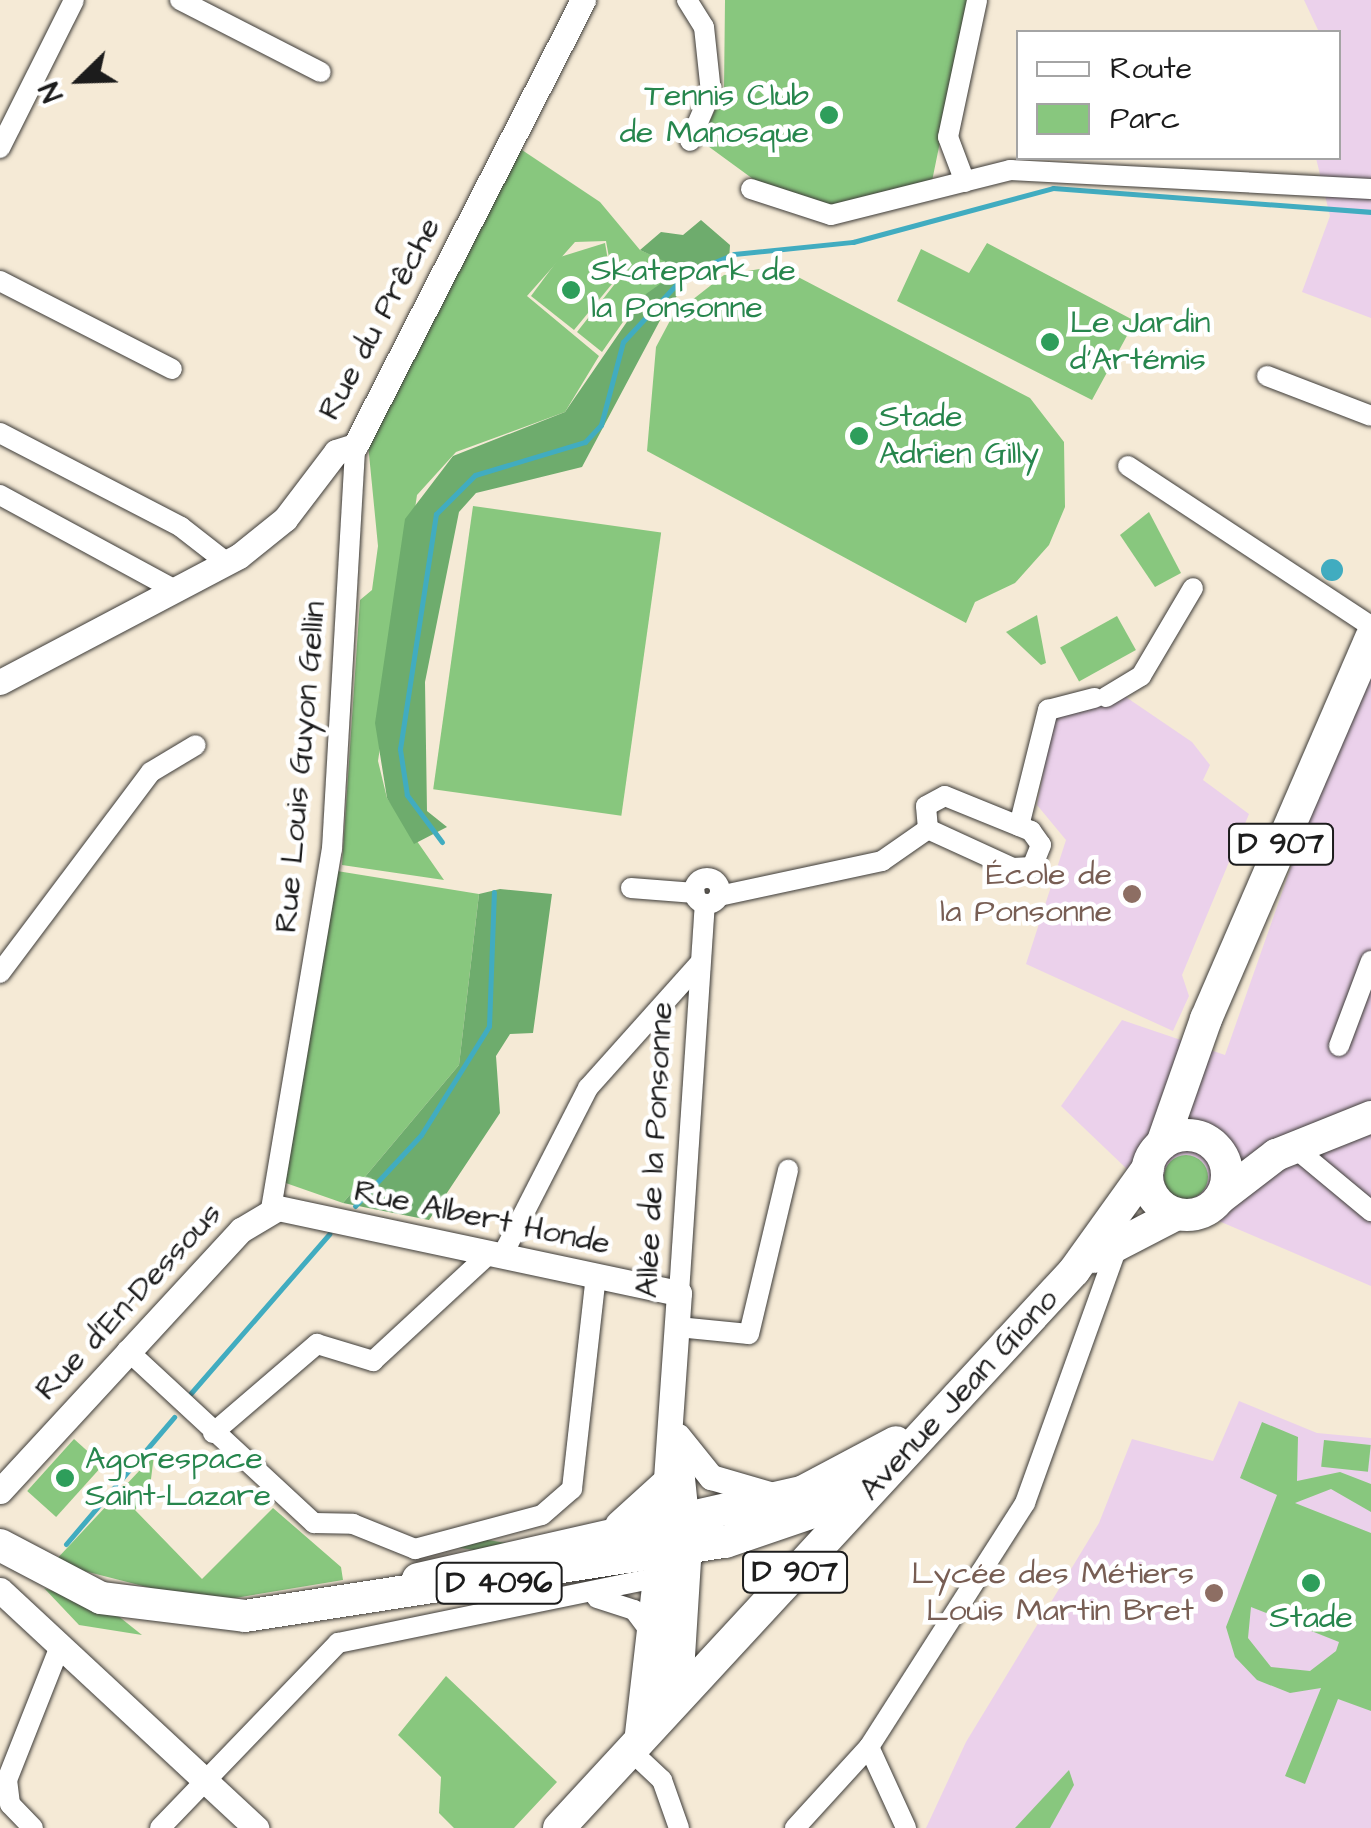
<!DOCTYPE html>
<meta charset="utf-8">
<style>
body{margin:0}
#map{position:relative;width:1371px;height:1828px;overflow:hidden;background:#f5ead6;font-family:"Architects Daughter",sans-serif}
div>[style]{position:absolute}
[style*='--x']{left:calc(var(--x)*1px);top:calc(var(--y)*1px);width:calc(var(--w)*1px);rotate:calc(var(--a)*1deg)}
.built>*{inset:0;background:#ebd1eb}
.green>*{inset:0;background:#88c77e;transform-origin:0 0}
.round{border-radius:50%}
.forest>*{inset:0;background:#6eac6d}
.water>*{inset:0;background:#41acc0}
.stream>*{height:5px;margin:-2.5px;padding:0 2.5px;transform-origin:2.5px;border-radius:2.5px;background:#41acc0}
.roads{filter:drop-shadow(0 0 2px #3d3b38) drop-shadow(0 0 2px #3d3b38)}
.minor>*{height:20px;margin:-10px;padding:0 10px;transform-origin:10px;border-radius:10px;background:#fff}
.minor>.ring{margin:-10px;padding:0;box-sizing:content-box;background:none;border:20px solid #fff;border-radius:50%}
.tertiary>*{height:25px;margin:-12.5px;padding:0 12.5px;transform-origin:12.5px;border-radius:12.5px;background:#fff}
.primary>*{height:32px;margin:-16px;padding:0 16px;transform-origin:16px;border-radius:16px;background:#fff}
.primary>.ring{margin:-16px;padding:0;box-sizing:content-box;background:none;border:32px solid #fff;border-radius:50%}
.dots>*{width:28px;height:28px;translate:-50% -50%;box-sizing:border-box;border:5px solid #fff;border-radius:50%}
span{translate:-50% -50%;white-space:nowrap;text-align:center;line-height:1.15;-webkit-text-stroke:9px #fff;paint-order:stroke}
.shield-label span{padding:2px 8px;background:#fff;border:2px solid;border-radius:8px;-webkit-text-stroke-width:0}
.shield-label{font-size:30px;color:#1c1c1c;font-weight:700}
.leisure-label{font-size:32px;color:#27864d}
.right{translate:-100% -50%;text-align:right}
.left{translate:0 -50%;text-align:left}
.street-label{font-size:32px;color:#1c1c1c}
.education-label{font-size:32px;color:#785e54}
.legend{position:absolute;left:1016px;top:30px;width:325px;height:130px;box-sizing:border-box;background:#fff;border:2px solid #a4a4a4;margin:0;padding:12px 18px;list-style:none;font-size:30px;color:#1c1c1c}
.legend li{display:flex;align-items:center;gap:20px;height:50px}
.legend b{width:50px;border:2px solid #a4a4a4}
.north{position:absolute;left:30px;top:30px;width:100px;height:100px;-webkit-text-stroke:8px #fff;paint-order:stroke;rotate:247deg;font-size:28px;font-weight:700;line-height:40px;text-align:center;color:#1c1c1c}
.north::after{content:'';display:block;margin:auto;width:35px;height:45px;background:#1c1c1c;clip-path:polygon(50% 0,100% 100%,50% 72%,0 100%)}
</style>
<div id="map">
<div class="built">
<i style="clip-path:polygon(1304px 0,1371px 0,1371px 318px,1302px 292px,1330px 216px,1316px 158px,1338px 158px,1338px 32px,1319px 32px)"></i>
<i style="clip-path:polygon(1371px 639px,1371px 1286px,1151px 1192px,1061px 1106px,1122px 1020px,1225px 1055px)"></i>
<i style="clip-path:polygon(1117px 691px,1192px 742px,1210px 765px,1203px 780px,1249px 814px,1182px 975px,1189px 996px,1173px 1031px,1026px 964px,1066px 840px,1037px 805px,1057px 700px)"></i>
<i style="clip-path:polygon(1239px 1401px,1317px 1433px,1371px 1438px,1371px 1828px,926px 1828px,966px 1742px,1099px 1523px,1132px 1439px,1213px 1461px)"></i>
</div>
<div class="green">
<i style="clip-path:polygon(725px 0,969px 0,931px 186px,839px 209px,771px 192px,701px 141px,724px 90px)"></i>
<i style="clip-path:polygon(519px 148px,600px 202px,640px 250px,681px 268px,632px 309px,602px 352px,577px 332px,614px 285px,606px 241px,575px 242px,527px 296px,599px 356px,565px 412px,456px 452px,417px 495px,378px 761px,387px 798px,444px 880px,342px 865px,360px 600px,372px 590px,378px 546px,368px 444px)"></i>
<i style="clip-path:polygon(605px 243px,612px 284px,574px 330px,531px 296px,560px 257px)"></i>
<i style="clip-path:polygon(987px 243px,1135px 321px,1092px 400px,897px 301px,921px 249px,969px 273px)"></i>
<i style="clip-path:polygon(777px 266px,1030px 398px,1064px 442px,1065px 507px,1049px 545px,1015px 583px,975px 602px,966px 623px,647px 451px,656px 347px,673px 315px,724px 275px)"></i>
<i style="left:473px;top:506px;width:190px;height:286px;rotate:8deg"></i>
<i style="clip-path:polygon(1149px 512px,1181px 573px,1155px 587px,1120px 535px)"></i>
<i style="clip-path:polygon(1037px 615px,1046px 663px,1041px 665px,1006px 632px)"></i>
<i style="left:1117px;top:616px;width:39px;height:65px;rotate:61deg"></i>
<i style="clip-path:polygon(337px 871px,479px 894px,459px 1065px,343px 1203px,280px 1181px)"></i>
<i class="round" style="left:1164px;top:1155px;width:44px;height:44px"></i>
<i style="clip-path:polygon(evenodd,1262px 1422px,1298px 1437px,1297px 1481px,1340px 1472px,1371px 1484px,1371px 1512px,1331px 1489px,1295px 1503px,1371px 1533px,1371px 1711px,1338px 1699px,1305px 1784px,1285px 1776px,1321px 1688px,1290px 1693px,1257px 1680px,1235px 1657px,1226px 1627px,1277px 1495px,1240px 1478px,1262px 1422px,1251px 1607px,1339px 1642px,1336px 1651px,1310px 1671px,1271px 1667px,1248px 1638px,1251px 1607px)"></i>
<i style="left:74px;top:1439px;width:39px;height:70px;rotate:42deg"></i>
<i style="left:1324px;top:1440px;width:47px;height:27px;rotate:6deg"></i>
<i style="clip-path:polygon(154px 1455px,149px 1495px,135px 1510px,202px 1579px,273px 1508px,341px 1567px,343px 1580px,235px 1598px,182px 1596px,53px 1563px)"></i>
<i style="left:645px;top:1565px;width:12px;height:195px;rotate:99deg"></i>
<i style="clip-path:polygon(44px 1588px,117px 1615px,142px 1635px,79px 1625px)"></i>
<i style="clip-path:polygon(446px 1676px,557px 1782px,514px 1828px,454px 1828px,439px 1813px,441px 1777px,398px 1735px)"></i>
<i style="clip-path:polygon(1069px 1770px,1074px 1785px,1050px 1828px,1015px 1828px)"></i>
</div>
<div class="forest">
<i style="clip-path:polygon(701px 220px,730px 245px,729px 261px,687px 283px,665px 311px,582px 467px,476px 493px,459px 512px,425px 682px,427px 811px,447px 827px,414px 844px,387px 798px,375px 723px,405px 519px,453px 456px,565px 412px,646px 294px,681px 269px,640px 250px,661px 232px,683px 235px)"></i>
<i style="clip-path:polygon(500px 889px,552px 894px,533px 1033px,510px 1034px,496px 1056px,500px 1113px,429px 1220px,343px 1203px,459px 1065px,479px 894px)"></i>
</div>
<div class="water">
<i class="round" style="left:1321px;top:559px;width:22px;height:22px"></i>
</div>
<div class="stream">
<i style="--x:442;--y:842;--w:59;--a:-126.7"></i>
<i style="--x:407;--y:795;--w:47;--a:-98.7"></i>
<i style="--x:400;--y:749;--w:238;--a:-81.3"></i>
<i style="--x:436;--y:514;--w:55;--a:-45"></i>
<i style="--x:475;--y:475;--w:115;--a:-16.7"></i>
<i style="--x:585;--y:442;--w:23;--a:-47"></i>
<i style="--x:601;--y:425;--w:86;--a:-75.2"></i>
<i style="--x:623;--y:342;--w:93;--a:-47.2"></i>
<i style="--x:686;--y:274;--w:52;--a:-22.6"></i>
<i style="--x:734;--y:254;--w:120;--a:-5.8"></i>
<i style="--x:853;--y:242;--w:207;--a:-15.1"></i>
<i style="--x:1053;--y:188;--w:319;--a:4.3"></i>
<i style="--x:355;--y:1206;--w:97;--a:-47.1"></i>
<i style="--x:421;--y:1135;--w:128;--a:-58"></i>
<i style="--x:489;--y:1026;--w:134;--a:-87.9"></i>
<i style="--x:191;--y:1393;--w:211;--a:-49"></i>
<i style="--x:66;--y:1544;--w:167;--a:-49.6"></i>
</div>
<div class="roads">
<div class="minor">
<i style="--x:180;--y:0;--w:158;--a:27.1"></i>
<i style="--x:687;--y:0;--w:32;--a:58"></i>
<i style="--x:704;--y:27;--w:65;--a:83.9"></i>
<i style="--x:711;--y:92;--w:53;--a:113.2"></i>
<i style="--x:0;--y:148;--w:165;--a:-63.4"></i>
<i style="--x:965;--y:182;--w:48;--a:-110.7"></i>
<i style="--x:948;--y:137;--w:140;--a:-78"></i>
<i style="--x:751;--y:189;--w:84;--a:18"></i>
<i style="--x:831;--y:215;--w:185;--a:-14.1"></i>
<i style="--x:1010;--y:170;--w:361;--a:3"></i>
<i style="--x:0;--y:281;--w:193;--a:27.1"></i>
<i style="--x:1267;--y:376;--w:111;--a:21"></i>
<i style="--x:0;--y:433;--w:204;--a:27.4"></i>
<i style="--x:181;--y:527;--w:58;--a:38"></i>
<i style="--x:1128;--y:466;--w:291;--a:33.4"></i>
<i style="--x:0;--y:495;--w:201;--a:28.5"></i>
<i style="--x:1106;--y:697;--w:41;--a:-31"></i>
<i style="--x:1141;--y:676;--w:102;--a:-59.4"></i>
<i style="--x:945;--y:796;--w:93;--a:22.1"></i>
<i style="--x:1031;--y:831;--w:17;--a:54"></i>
<i style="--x:1041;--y:845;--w:24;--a:112"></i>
<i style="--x:1032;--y:867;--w:19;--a:177"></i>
<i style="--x:1013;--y:868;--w:94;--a:-155.4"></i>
<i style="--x:928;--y:829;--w:23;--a:-95"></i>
<i style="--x:926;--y:806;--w:21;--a:-28"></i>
<i style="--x:1019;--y:826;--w:120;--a:-76"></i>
<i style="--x:1048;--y:710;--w:48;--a:-14.6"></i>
<i class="ring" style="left:694px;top:878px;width:6px;height:6px"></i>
<i style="--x:631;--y:888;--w:64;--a:4.5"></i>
<i style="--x:719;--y:896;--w:167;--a:-12.1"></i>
<i style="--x:882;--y:861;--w:56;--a:-34.8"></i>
<i style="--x:0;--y:973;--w:251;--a:-53.1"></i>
<i style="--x:151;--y:772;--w:52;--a:-31"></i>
<i style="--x:1339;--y:1046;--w:91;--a:-69.4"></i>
<i style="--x:1295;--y:1148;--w:99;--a:39.7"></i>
<i style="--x:271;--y:1209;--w:365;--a:-80.4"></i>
<i style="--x:332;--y:849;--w:404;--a:-86.7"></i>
<i style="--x:502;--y:1256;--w:189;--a:-62.9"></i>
<i style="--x:588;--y:1088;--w:166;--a:-48.2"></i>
<i style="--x:679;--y:1293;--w:390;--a:-86.2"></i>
<i style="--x:678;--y:1327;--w:71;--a:5.6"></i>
<i style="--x:749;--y:1334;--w:169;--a:-76.6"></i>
<i style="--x:127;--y:1350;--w:255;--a:42.8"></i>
<i style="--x:314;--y:1523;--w:39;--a:1"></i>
<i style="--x:353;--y:1524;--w:67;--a:22"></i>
<i style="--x:415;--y:1549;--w:131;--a:-15"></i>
<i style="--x:542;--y:1515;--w:40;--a:-41"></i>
<i style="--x:572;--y:1489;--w:214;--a:-83.6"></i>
<i style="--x:213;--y:1433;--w:137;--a:-40.6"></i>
<i style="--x:317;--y:1344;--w:59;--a:16.9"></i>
<i style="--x:373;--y:1361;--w:159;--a:-42.7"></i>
<i style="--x:597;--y:1598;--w:39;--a:18"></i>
<i style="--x:634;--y:1610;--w:31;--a:53"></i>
<i style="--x:869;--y:1747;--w:89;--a:65.4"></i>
<i style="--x:630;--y:1750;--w:44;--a:43.2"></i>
<i style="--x:662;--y:1780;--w:51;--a:70.5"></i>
<i style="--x:33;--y:1828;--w:33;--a:-134"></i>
<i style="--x:10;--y:1804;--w:24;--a:-97"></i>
<i style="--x:7;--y:1780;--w:144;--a:-68.4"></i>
<i style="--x:160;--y:1828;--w:257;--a:-46.1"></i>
<i style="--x:338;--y:1643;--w:329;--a:-11.6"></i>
<i style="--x:795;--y:1828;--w:110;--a:-47.6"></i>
<i style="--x:869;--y:1747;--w:290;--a:-57.4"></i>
<i style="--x:1025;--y:1503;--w:274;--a:-70.2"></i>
</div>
<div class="tertiary">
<i style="--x:0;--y:682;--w:270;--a:-27.8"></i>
<i style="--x:239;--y:556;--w:59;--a:-38.8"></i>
<i style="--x:285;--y:519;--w:84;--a:-52.7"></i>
<i style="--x:336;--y:452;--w:20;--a:-18"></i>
<i style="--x:355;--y:446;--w:501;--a:-62.92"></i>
<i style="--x:678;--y:1436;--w:53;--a:51.2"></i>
<i style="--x:711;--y:1477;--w:60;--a:16.3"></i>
<i style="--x:679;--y:1449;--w:68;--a:84.1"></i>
<i style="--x:0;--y:1491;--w:355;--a:-47.3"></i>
<i style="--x:241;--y:1230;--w:43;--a:-30.7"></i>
<i style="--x:278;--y:1208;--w:410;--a:12"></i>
<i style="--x:679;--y:1293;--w:214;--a:94"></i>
<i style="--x:0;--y:1590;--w:350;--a:42.9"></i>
</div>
<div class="primary">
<i class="ring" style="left:1147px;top:1135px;width:48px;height:48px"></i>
<i style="--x:1162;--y:1144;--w:133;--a:-70.6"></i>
<i style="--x:1206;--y:1019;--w:416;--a:-66.6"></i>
<i style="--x:1220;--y:1198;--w:71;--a:-37.5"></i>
<i style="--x:1276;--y:1155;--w:102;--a:-21.8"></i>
<i style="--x:1094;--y:1257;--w:93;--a:-27.4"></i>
<i style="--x:621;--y:1526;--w:58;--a:-42.2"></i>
<i style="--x:0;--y:1545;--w:114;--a:27.7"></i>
<i style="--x:101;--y:1598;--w:145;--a:7.1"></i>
<i style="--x:245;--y:1616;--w:486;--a:-8.8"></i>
<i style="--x:725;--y:1542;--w:109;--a:-18.8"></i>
<i style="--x:828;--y:1507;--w:73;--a:-31.5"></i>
<i style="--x:418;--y:1579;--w:396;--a:-12.8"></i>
<i style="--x:804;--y:1491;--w:104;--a:-28"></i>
<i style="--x:666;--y:1707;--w:37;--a:-71"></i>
<i style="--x:678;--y:1672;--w:143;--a:-86.4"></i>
<i style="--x:641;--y:1734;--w:200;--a:-83.4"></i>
<i style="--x:559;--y:1828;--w:759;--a:-47.24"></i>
<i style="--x:1074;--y:1271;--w:127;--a:-54.3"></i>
</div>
</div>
<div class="dots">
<i style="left:829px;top:115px;background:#2e9e5b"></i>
<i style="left:571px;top:290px;background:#2e9e5b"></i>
<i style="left:1050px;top:342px;background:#2e9e5b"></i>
<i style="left:859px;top:436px;background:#2e9e5b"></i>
<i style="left:1132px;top:894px;background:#8d6e63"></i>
<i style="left:65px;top:1478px;background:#2e9e5b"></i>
<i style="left:1311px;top:1583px;background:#2e9e5b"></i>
<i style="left:1214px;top:1593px;background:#8d6e63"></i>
</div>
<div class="shield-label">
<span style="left:1281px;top:844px">D 907</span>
<span style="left:795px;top:1572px">D 907</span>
<span style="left:499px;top:1583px">D 4096</span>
</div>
<div class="leisure-label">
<span class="right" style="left:809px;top:115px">Tennis Club<br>de Manosque</span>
<span class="left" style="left:591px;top:290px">Skatepark de<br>la Ponsonne</span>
<span class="left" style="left:1070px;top:342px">Le Jardin<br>d'Artémis</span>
<span class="left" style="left:879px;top:436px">Stade<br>Adrien Gilly</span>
<span class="left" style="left:85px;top:1478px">Agorespace<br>Saint-Lazare</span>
<span style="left:1311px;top:1618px">Stade</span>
</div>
<div class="street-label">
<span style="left:380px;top:319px;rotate:-62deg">Rue du Prêche</span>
<span style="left:301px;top:767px;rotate:-85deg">Rue Louis Guyon Gellin</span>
<span style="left:655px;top:1150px;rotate:-87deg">Allée de la Ponsonne</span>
<span style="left:482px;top:1218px;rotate:12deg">Rue Albert Honde</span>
<span style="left:129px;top:1302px;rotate:-47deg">Rue d'En-Dessous</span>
<span style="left:959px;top:1395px;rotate:-47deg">Avenue Jean Giono</span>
</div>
<div class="education-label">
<span class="right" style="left:1112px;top:894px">École de<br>la Ponsonne</span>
<span class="right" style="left:1194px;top:1593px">Lycée des Métiers<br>Louis Martin Bret</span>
</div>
<ul class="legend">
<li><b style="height:12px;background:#fff"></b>Route</li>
<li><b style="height:28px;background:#88c77e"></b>Parc</li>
</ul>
<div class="north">N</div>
</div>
